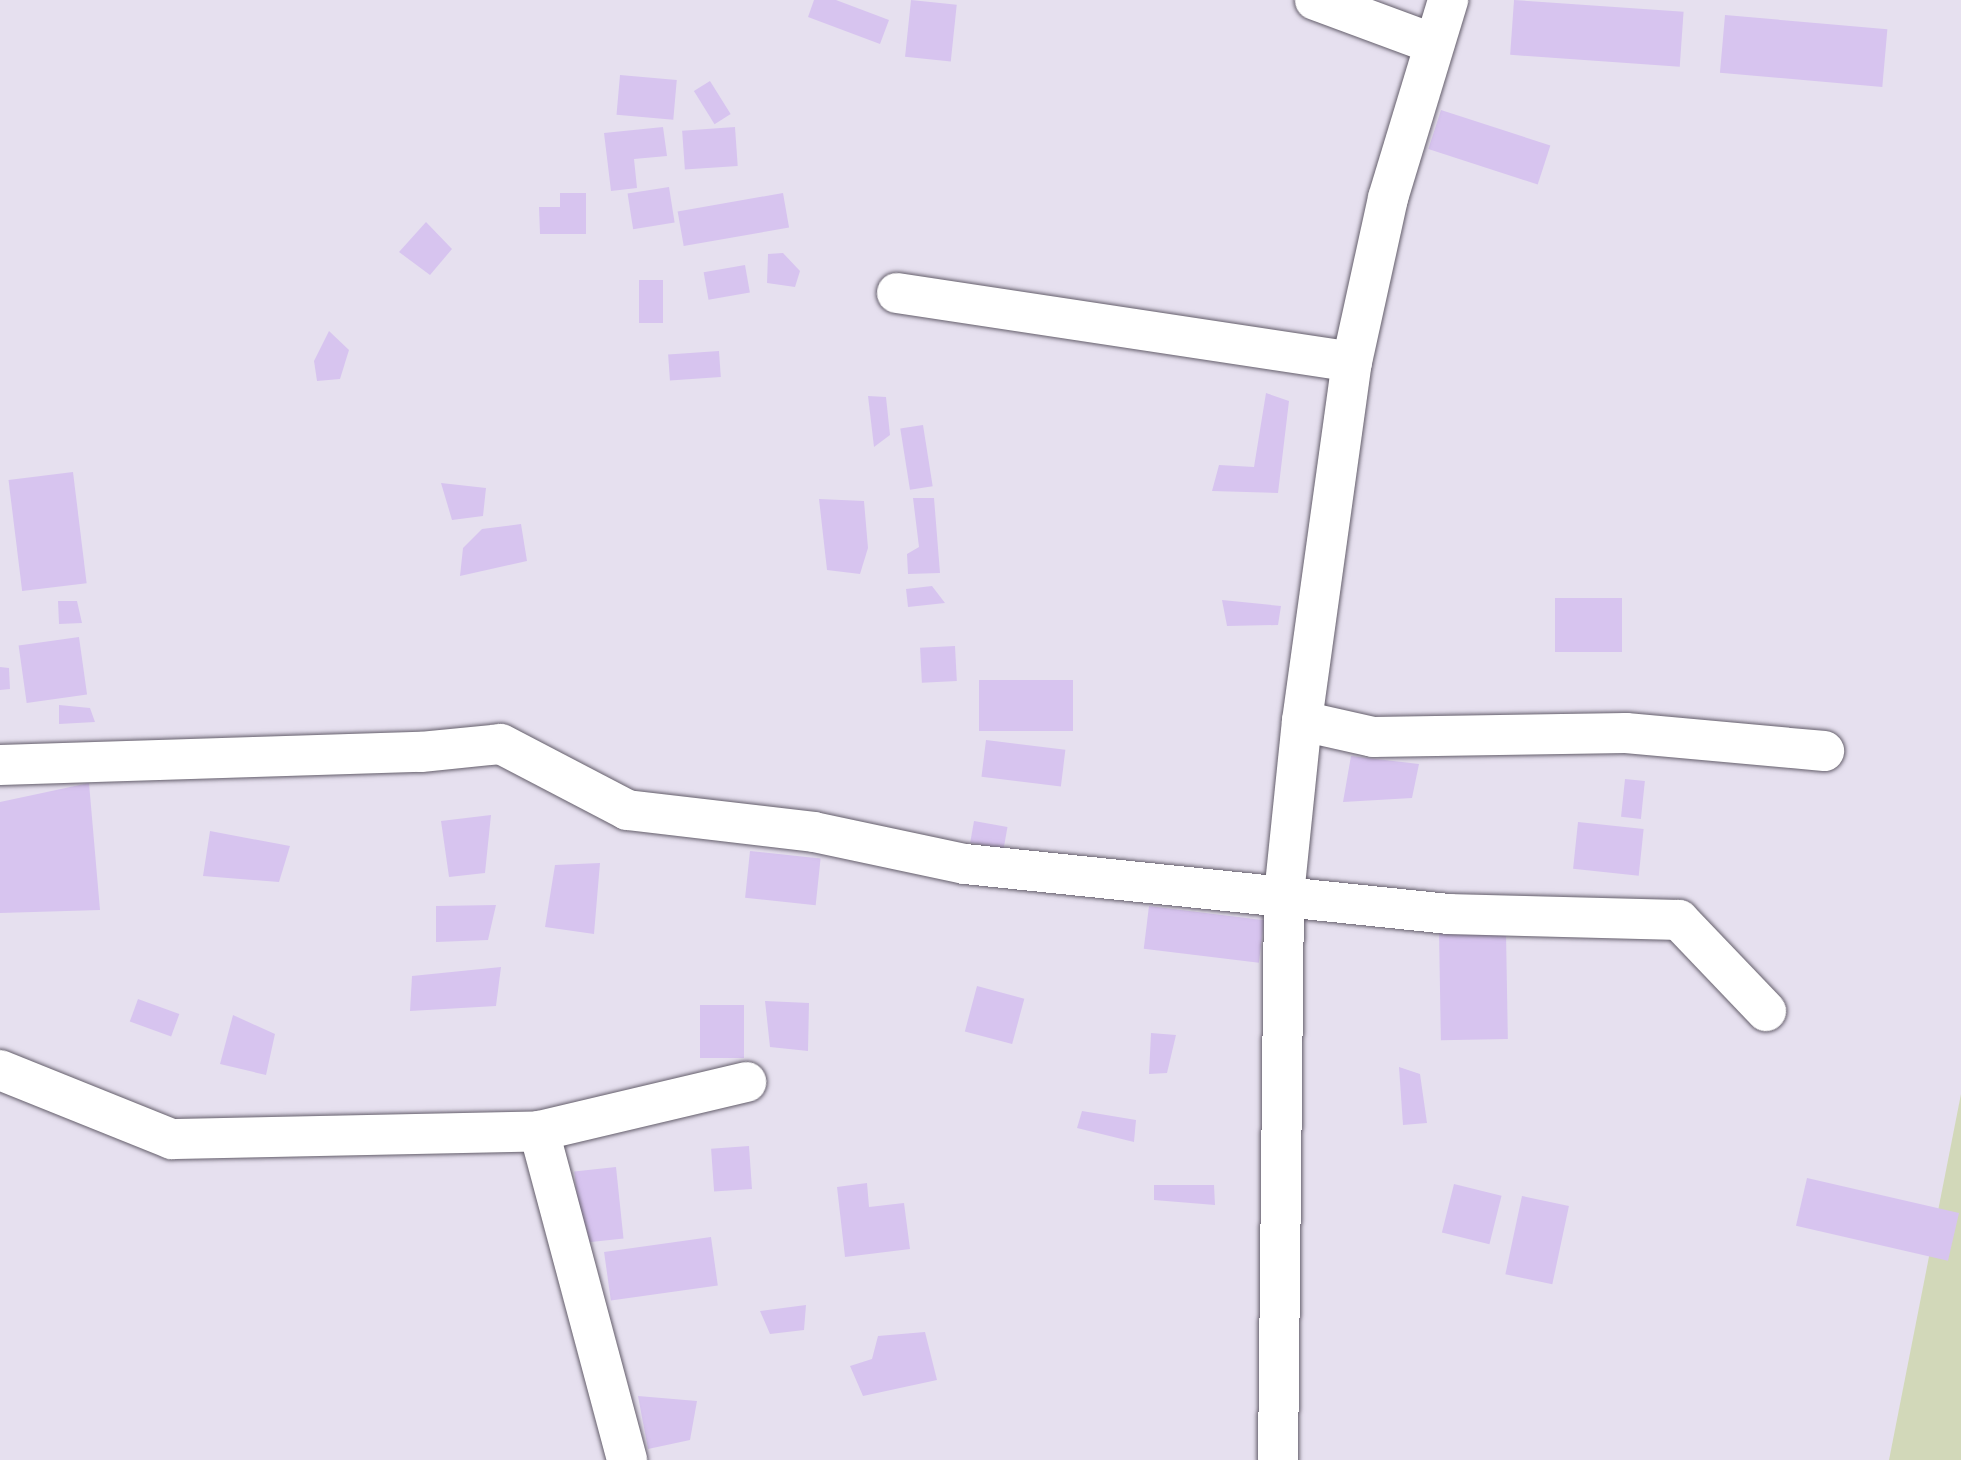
<!DOCTYPE html>
<style>
body{margin:0}
#map{position:relative;width:1961px;height:1460px;overflow:hidden;background:#e6e0ef;font-family:"Exo 2",sans-serif}
div>[style]{position:absolute}
[style*='--x']{left:calc(var(--x)*1px);top:calc(var(--y)*1px);width:calc(var(--w)*1px);rotate:calc(var(--a)*1deg)}
.green>*{inset:0;background:#d2d8b9}
.building>*{inset:0;background:#d7c4ef;transform-origin:0 0}
.roads{filter:drop-shadow(0 0 2px #645e6b) drop-shadow(0 0 2px #645e6b)}
.street>*{height:40px;margin:-20px;padding:0 20px;transform-origin:20px;border-radius:20px;background:#fff}
span{translate:-50% -50%;white-space:nowrap;text-align:center;line-height:1.15;-webkit-text-stroke:8px #f4edfc;paint-order:stroke}
</style>
<div id="map">
<div class="green">
<i style="clip-path:polygon(1961px 1094px,1961px 1460px,1889px 1460px)"></i>
</div>
<div class="building">
<i style="clip-path:polygon(814px 0,836px 0,889px 20px,880px 44px,808px 17px)"></i>
<i style="left:911px;top:0;width:46px;height:57px;rotate:6deg"></i>
<i style="left:1514px;top:0;width:170px;height:55px;rotate:4deg"></i>
<i style="left:1725px;top:15px;width:163px;height:58px;rotate:5deg"></i>
<i style="left:620px;top:75px;width:57px;height:40px;rotate:5deg"></i>
<i style="left:710px;top:81px;width:39px;height:19px;rotate:58deg"></i>
<i style="left:1441px;top:110px;width:115px;height:41px;rotate:18deg"></i>
<i style="clip-path:polygon(663px 127px,667px 156px,634px 159px,637px 188px,611px 191px,604px 133px)"></i>
<i style="left:735px;top:127px;width:39px;height:53px;rotate:86deg"></i>
<i style="left:669px;top:187px;width:36px;height:42px;rotate:81deg"></i>
<i style="clip-path:polygon(560px 193px,586px 193px,586px 234px,540px 234px,539px 207px,560px 207px)"></i>
<i style="left:783px;top:193px;width:35px;height:107px;rotate:80deg"></i>
<i style="clip-path:polygon(426px 222px,452px 249px,430px 275px,399px 252px)"></i>
<i style="clip-path:polygon(783px 253px,800px 271px,795px 287px,767px 283px,768px 254px)"></i>
<i style="left:745px;top:265px;width:28px;height:42px;rotate:80deg"></i>
<i style="left:639px;top:280px;width:24px;height:43px"></i>
<i style="clip-path:polygon(329px 331px,349px 350px,340px 379px,317px 381px,314px 361px)"></i>
<i style="left:719px;top:351px;width:26px;height:51px;rotate:86deg"></i>
<i style="clip-path:polygon(1266px 393px,1289px 401px,1278px 493px,1212px 491px,1219px 465px,1254px 467px)"></i>
<i style="clip-path:polygon(868px 396px,886px 397px,890px 435px,874px 447px)"></i>
<i style="left:923px;top:425px;width:62px;height:23px;rotate:81deg"></i>
<i style="left:73px;top:472px;width:112px;height:65px;rotate:83deg"></i>
<i style="clip-path:polygon(441px 483px,486px 488px,483px 516px,452px 520px)"></i>
<i style="clip-path:polygon(913px 498px,934px 498px,940px 573px,908px 574px,907px 554px,919px 547px)"></i>
<i style="clip-path:polygon(819px 499px,864px 501px,868px 548px,860px 574px,827px 570px)"></i>
<i style="clip-path:polygon(521px 524px,527px 561px,460px 576px,463px 548px,482px 529px)"></i>
<i style="clip-path:polygon(932px 586px,945px 603px,908px 607px,906px 589px)"></i>
<i style="left:1555px;top:598px;width:67px;height:54px"></i>
<i style="clip-path:polygon(1222px 600px,1281px 606px,1278px 625px,1227px 626px)"></i>
<i style="clip-path:polygon(58px 601px,77px 601px,82px 623px,59px 624px)"></i>
<i style="left:79px;top:637px;width:58px;height:61px;rotate:82deg"></i>
<i style="left:955px;top:646px;width:35px;height:35px;rotate:87deg"></i>
<i style="clip-path:polygon(0 667px,9px 668px,10px 689px,0 690px)"></i>
<i style="left:979px;top:680px;width:94px;height:51px"></i>
<i style="clip-path:polygon(59px 705px,90px 708px,95px 722px,59px 724px)"></i>
<i style="left:986px;top:740px;width:80px;height:37px;rotate:7deg"></i>
<i style="clip-path:polygon(1351px 756px,1419px 764px,1412px 798px,1343px 802px)"></i>
<i style="left:1625px;top:779px;width:20px;height:38px;rotate:6deg"></i>
<i style="clip-path:polygon(89px 783px,100px 910px,0 913px,0 802px)"></i>
<i style="clip-path:polygon(491px 815px,485px 873px,449px 877px,441px 821px)"></i>
<i style="left:974px;top:821px;width:34px;height:22px;rotate:10deg"></i>
<i style="left:1578px;top:822px;width:66px;height:47px;rotate:6deg"></i>
<i style="clip-path:polygon(210px 831px,290px 846px,279px 882px,203px 876px)"></i>
<i style="left:750px;top:851px;width:71px;height:47px;rotate:6deg"></i>
<i style="clip-path:polygon(600px 863px,594px 934px,545px 927px,555px 865px)"></i>
<i style="clip-path:polygon(496px 905px,488px 940px,436px 942px,436px 906px)"></i>
<i style="left:1149px;top:906px;width:116px;height:43px;rotate:7deg"></i>
<i style="left:1506px;top:932px;width:107px;height:67px;rotate:89deg"></i>
<i style="clip-path:polygon(501px 967px,496px 1006px,410px 1011px,412px 976px)"></i>
<i style="left:977px;top:986px;width:49px;height:47px;rotate:15deg"></i>
<i style="left:138px;top:999px;width:44px;height:24px;rotate:20deg"></i>
<i style="clip-path:polygon(765px 1001px,809px 1003px,808px 1051px,770px 1047px)"></i>
<i style="left:700px;top:1005px;width:44px;height:53px"></i>
<i style="clip-path:polygon(233px 1015px,275px 1034px,266px 1075px,220px 1064px)"></i>
<i style="clip-path:polygon(1151px 1033px,1176px 1035px,1167px 1073px,1149px 1074px)"></i>
<i style="clip-path:polygon(1399px 1067px,1420px 1074px,1427px 1123px,1403px 1125px)"></i>
<i style="clip-path:polygon(1082px 1111px,1136px 1120px,1134px 1142px,1077px 1128px)"></i>
<i style="left:749px;top:1146px;width:43px;height:38px;rotate:86deg"></i>
<i style="left:616px;top:1167px;width:72px;height:42px;rotate:84deg"></i>
<i style="left:1807px;top:1178px;width:156px;height:49px;rotate:13deg"></i>
<i style="clip-path:polygon(867px 1183px,869px 1207px,904px 1203px,910px 1249px,845px 1257px,837px 1187px)"></i>
<i style="left:1454px;top:1184px;width:49px;height:50px;rotate:14deg"></i>
<i style="clip-path:polygon(1154px 1185px,1214px 1185px,1215px 1205px,1154px 1200px)"></i>
<i style="left:1522px;top:1196px;width:48px;height:80px;rotate:12deg"></i>
<i style="left:711px;top:1237px;width:49px;height:108px;rotate:82deg"></i>
<i style="clip-path:polygon(806px 1305px,804px 1330px,770px 1334px,760px 1311px)"></i>
<i style="clip-path:polygon(925px 1332px,937px 1380px,863px 1396px,850px 1366px,872px 1359px,878px 1336px)"></i>
<i style="clip-path:polygon(638px 1396px,697px 1401px,690px 1440px,648px 1449px)"></i>
</div>
<div class="roads">
<div class="street">
<i style="--x:1315;--y:0;--w:127;--a:20.3"></i>
<i style="--x:897;--y:293;--w:460;--a:8.6"></i>
<i style="--x:1302;--y:721;--w:73;--a:12.7"></i>
<i style="--x:1373;--y:737;--w:253;--a:-0.9"></i>
<i style="--x:1626;--y:733;--w:199;--a:5.2"></i>
<i style="--x:0;--y:765;--w:421;--a:-1.8"></i>
<i style="--x:421;--y:752;--w:80;--a:-5.7"></i>
<i style="--x:501;--y:744;--w:142;--a:27.6"></i>
<i style="--x:627;--y:810;--w:188;--a:6.7"></i>
<i style="--x:814;--y:832;--w:154;--a:12"></i>
<i style="--x:965;--y:864;--w:486;--a:5.9"></i>
<i style="--x:1448;--y:914;--w:231;--a:1.5"></i>
<i style="--x:1679;--y:920;--w:126;--a:46.3"></i>
<i style="--x:0;--y:1070;--w:185;--a:21.9"></i>
<i style="--x:172;--y:1139;--w:367;--a:-1.2"></i>
<i style="--x:539;--y:1131;--w:213;--a:-13.3"></i>
<i style="--x:539;--y:1131;--w:341;--a:75"></i>
<i style="--x:1278;--y:1460;--w:565;--a:-89.39"></i>
<i style="--x:1284;--y:895;--w:175;--a:-84.1"></i>
<i style="--x:1302;--y:721;--w:362;--a:-82.1"></i>
<i style="--x:1352;--y:362;--w:168;--a:-77.6"></i>
<i style="--x:1388;--y:198;--w:207;--a:-73.1"></i>
</div>
</div>
</div>
